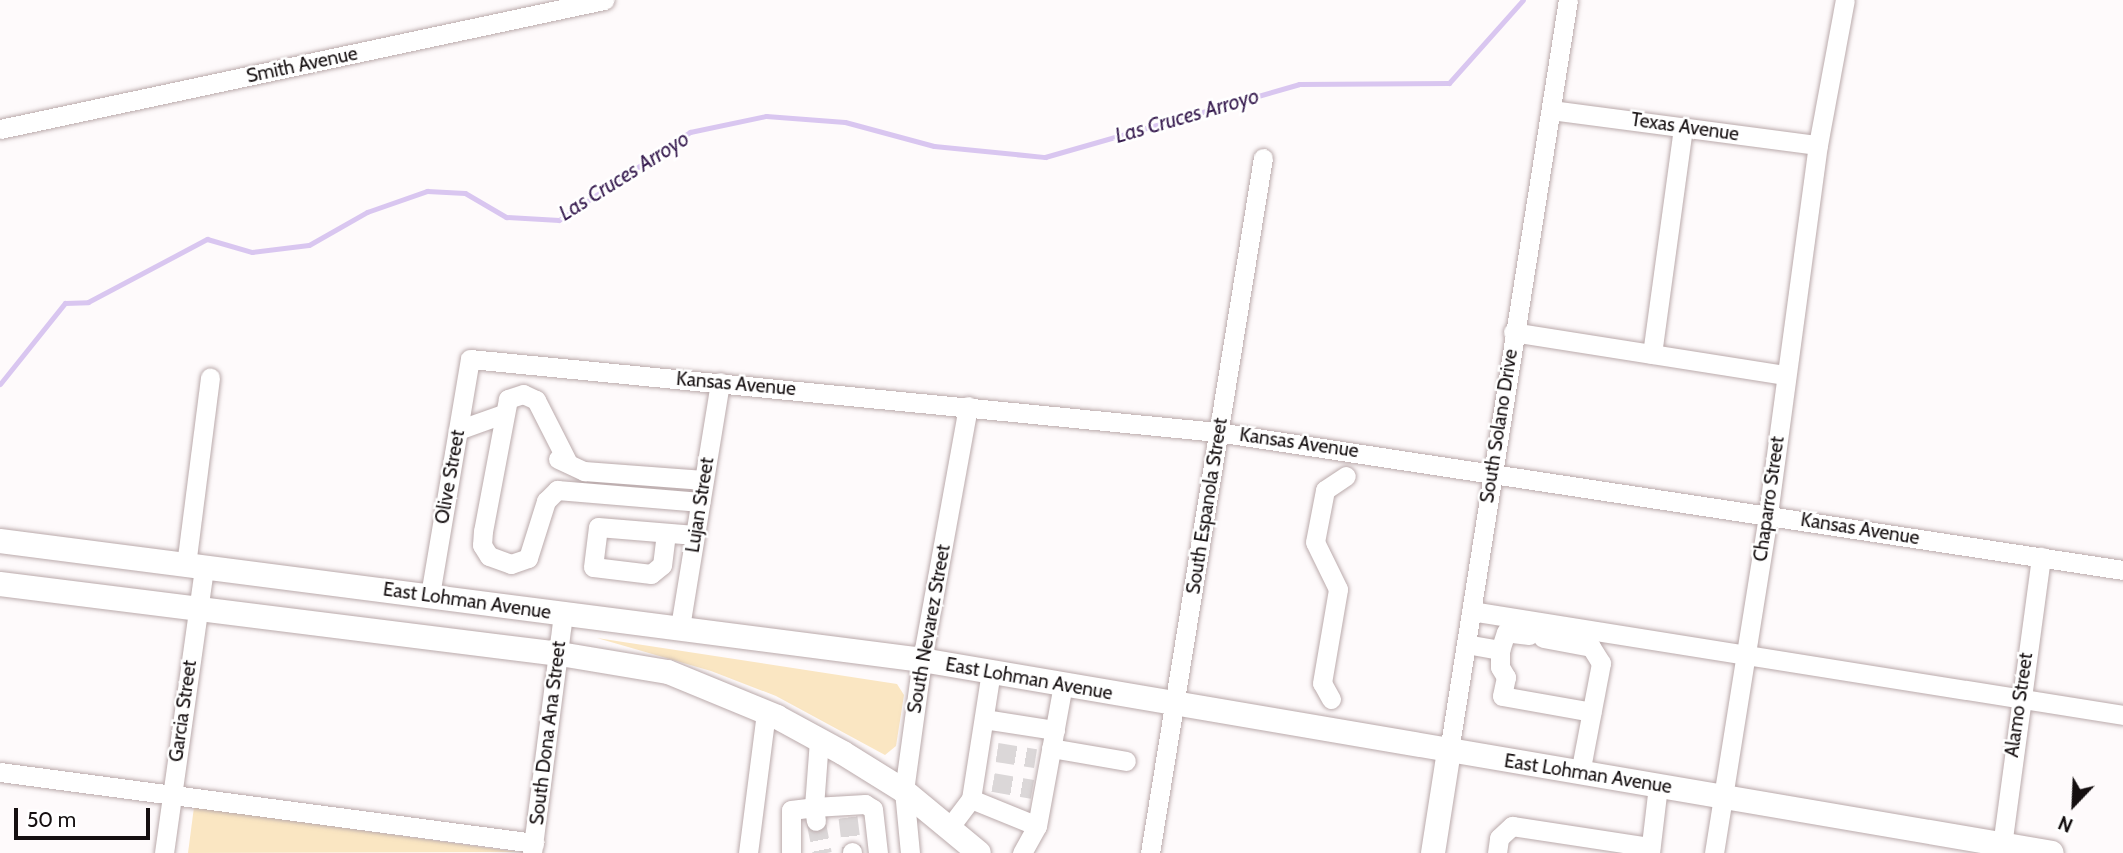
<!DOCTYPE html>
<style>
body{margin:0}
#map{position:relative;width:2123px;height:853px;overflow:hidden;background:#fefafb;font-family:Cabin,sans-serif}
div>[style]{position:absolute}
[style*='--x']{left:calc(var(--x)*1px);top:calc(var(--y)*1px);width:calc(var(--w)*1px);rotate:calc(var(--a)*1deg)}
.green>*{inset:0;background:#fae6c2}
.stream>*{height:5px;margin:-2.5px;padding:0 2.5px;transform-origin:2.5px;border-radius:2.5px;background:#d9c6f0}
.minor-tunnel>*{height:19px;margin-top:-9.5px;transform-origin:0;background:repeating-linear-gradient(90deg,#dbd7d8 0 19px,transparent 0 29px)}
.roads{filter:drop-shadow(0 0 2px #baaaab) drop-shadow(0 0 2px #baaaab)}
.minor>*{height:19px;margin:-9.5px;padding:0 9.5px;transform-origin:9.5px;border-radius:9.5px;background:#fff}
.major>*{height:24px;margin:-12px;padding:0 12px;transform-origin:12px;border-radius:12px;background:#fff}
span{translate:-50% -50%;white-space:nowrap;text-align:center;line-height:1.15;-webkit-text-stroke:5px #fff;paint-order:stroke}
.street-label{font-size:19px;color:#150f10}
.water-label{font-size:21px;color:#391e51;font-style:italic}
.north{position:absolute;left:2039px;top:769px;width:70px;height:70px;-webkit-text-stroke:5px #fff;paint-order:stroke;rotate:203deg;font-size:19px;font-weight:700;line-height:28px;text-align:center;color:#150f10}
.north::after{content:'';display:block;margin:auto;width:24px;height:32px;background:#150f10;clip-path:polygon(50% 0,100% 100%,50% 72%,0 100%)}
.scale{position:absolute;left:14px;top:808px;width:136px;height:32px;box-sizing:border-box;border:4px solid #150f10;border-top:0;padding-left:9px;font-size:21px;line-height:24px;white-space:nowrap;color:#150f10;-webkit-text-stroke:5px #fff;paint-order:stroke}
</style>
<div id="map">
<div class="green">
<i style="clip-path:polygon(597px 638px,897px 684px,904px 695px,896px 746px,885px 755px,776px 696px,711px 671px)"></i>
<i style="clip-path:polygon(194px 807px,518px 852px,188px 853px)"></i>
</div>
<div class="stream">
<i style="--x:0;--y:384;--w:104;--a:-51.3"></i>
<i style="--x:65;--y:303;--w:23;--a:-2"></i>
<i style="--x:88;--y:302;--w:135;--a:-27.9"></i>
<i style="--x:207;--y:239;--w:47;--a:16.1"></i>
<i style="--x:252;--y:252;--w:57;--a:-7"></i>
<i style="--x:309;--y:245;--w:67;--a:-29.6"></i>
<i style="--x:367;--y:212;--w:64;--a:-19.3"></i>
<i style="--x:427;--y:191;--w:38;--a:3"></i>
<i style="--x:465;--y:193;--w:48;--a:30.3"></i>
<i style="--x:506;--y:217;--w:53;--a:3.2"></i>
<i style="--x:559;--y:220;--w:158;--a:-33.9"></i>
<i style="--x:690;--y:132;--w:78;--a:-11.9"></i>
<i style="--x:766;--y:116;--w:79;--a:4.3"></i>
<i style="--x:845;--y:122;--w:92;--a:15.1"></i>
<i style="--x:934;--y:146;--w:112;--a:5.7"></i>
<i style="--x:1045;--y:157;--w:264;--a:-16"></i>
<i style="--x:1299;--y:84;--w:150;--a:-0.4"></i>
<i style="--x:1449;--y:83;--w:111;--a:-48.3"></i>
</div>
<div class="minor-tunnel">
<i style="--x:997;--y:752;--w:39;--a:9"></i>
<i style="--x:993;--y:782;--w:40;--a:10"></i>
<i style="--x:848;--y:817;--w:35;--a:83"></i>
<i style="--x:816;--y:821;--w:33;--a:79"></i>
</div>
<div class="roads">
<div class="minor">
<i style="--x:1551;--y:110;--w:269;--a:7.5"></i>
<i style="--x:0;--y:129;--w:618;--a:-12.06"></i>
<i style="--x:1513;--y:332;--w:276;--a:9"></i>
<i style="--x:1652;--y:354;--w:229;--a:-82.2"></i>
<i style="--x:458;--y:430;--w:48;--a:-19.6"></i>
<i style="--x:558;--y:459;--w:29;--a:25"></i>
<i style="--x:584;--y:471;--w:120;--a:4.3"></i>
<i style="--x:568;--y:463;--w:71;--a:-116.9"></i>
<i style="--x:536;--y:400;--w:14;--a:-155"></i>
<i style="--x:523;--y:394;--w:16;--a:162"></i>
<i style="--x:508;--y:399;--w:134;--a:100.7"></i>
<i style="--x:483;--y:531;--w:14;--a:94"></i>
<i style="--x:482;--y:545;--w:13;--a:58"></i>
<i style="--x:489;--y:556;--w:23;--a:20"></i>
<i style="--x:511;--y:564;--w:18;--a:-19"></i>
<i style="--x:528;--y:558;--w:60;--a:-72.5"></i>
<i style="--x:546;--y:501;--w:16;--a:-45"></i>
<i style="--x:557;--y:490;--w:144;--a:4.8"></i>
<i style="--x:666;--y:533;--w:32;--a:97"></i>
<i style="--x:662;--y:565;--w:14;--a:141"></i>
<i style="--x:651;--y:574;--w:58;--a:-173.1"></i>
<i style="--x:593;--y:567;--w:40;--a:-82.9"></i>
<i style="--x:598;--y:527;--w:97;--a:4.7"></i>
<i style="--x:186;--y:565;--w:189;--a:-82.7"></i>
<i style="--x:430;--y:595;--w:239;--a:-80.4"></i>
<i style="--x:470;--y:359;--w:751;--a:5.58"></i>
<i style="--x:1217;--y:432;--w:916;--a:8.66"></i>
<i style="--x:1471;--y:611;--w:660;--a:9.06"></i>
<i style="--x:680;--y:627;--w:248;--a:-80.7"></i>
<i style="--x:1529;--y:635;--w:23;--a:-173"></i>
<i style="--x:1506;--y:632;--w:19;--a:108"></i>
<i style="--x:1500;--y:650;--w:17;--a:90"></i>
<i style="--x:1500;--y:667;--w:12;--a:59"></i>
<i style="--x:1506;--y:677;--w:19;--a:102"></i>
<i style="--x:1502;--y:696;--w:91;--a:10.1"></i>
<i style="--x:1543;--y:638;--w:49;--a:10.6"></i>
<i style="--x:1591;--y:647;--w:19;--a:58"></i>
<i style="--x:1601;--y:663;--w:112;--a:100.8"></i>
<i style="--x:1466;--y:644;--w:35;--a:10"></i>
<i style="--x:1331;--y:699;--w:18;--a:-119"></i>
<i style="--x:1322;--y:683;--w:95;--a:-80.3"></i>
<i style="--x:1338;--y:589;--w:52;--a:-116.1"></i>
<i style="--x:1315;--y:542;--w:53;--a:-79.1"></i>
<i style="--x:1325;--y:490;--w:25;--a:-34"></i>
<i style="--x:984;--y:719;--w:72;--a:8.8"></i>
<i style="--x:819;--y:740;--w:67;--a:94.3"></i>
<i style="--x:814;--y:807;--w:51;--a:-3.4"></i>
<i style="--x:865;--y:804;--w:9;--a:32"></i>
<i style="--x:873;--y:809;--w:44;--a:83.5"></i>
<i style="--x:1051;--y:748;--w:76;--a:9.8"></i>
<i style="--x:1449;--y:751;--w:760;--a:-81"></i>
<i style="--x:0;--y:772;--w:539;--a:7.57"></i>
<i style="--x:971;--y:799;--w:71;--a:22.2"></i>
<i style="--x:949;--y:828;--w:36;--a:-53"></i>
<i style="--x:971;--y:799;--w:129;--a:-81.1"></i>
<i style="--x:852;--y:852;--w:1;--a:90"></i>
<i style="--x:164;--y:853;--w:286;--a:-82"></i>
<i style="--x:532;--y:853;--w:242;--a:-82.6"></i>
<i style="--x:748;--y:853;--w:142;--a:-82.7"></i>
<i style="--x:791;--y:853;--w:43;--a:-90"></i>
<i style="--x:791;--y:810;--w:23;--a:-7"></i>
<i style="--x:814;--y:807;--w:14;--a:82"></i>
<i style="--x:910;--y:853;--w:62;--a:-95.5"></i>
<i style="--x:904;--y:791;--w:132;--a:-82.2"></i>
<i style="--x:922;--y:660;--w:258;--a:-79.7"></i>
<i style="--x:1022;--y:853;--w:31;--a:-61"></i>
<i style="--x:1037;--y:826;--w:143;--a:-79.6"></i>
<i style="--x:1150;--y:853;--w:704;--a:-80.77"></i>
<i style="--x:1497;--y:853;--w:15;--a:-82"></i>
<i style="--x:1499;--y:838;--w:18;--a:-43"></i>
<i style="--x:1512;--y:826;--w:140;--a:8.7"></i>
<i style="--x:1650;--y:853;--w:67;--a:-83.2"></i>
<i style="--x:1714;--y:853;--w:343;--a:-80.9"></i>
<i style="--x:1768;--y:514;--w:372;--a:-82.3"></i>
<i style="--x:1818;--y:145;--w:147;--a:-79.5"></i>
<i style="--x:2001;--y:853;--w:299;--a:-82.3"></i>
</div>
<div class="major">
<i style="--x:0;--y:541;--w:930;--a:7.35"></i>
<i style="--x:922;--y:660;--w:1146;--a:9.69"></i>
<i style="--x:0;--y:584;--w:564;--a:7.13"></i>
<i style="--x:560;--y:654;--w:109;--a:9.5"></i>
<i style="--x:668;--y:672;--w:118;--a:22.4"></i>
<i style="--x:777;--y:717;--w:75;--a:28.6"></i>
<i style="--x:843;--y:753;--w:72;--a:31.9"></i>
<i style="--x:904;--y:791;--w:97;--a:39.6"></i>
<i style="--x:1433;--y:853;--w:103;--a:-81.1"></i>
</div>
</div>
<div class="street-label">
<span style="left:302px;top:65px;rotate:-12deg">Smith Avenue</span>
<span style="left:1685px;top:127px;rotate:8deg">Texas Avenue</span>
<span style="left:736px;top:384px;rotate:5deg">Kansas Avenue</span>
<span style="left:1499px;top:426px;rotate:-81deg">South Solano Drive</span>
<span style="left:1299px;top:443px;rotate:8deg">Kansas Avenue</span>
<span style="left:450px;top:477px;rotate:-80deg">Olive Street</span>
<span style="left:1769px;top:499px;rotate:-82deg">Chaparro Street</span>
<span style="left:700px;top:505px;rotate:-81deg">Lujan Street</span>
<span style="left:1207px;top:506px;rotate:-81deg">South Espanola Street</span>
<span style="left:1860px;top:529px;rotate:9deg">Kansas Avenue</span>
<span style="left:467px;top:601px;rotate:8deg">East Lohman Avenue</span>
<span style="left:929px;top:629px;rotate:-80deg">South Nevarez Street</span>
<span style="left:1029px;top:679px;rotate:10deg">East Lohman Avenue</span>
<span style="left:2019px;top:705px;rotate:-82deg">Alamo Street</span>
<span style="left:183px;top:711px;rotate:-82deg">Garcia Street</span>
<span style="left:548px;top:733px;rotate:-83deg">South Dona Ana Street</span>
<span style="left:1588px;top:774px;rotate:9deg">East Lohman Avenue</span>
</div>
<div class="water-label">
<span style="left:1187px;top:116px;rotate:-16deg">Las Cruces Arroyo</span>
<span style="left:624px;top:176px;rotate:-32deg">Las Cruces Arroyo</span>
</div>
<div class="north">N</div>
<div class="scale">50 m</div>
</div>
